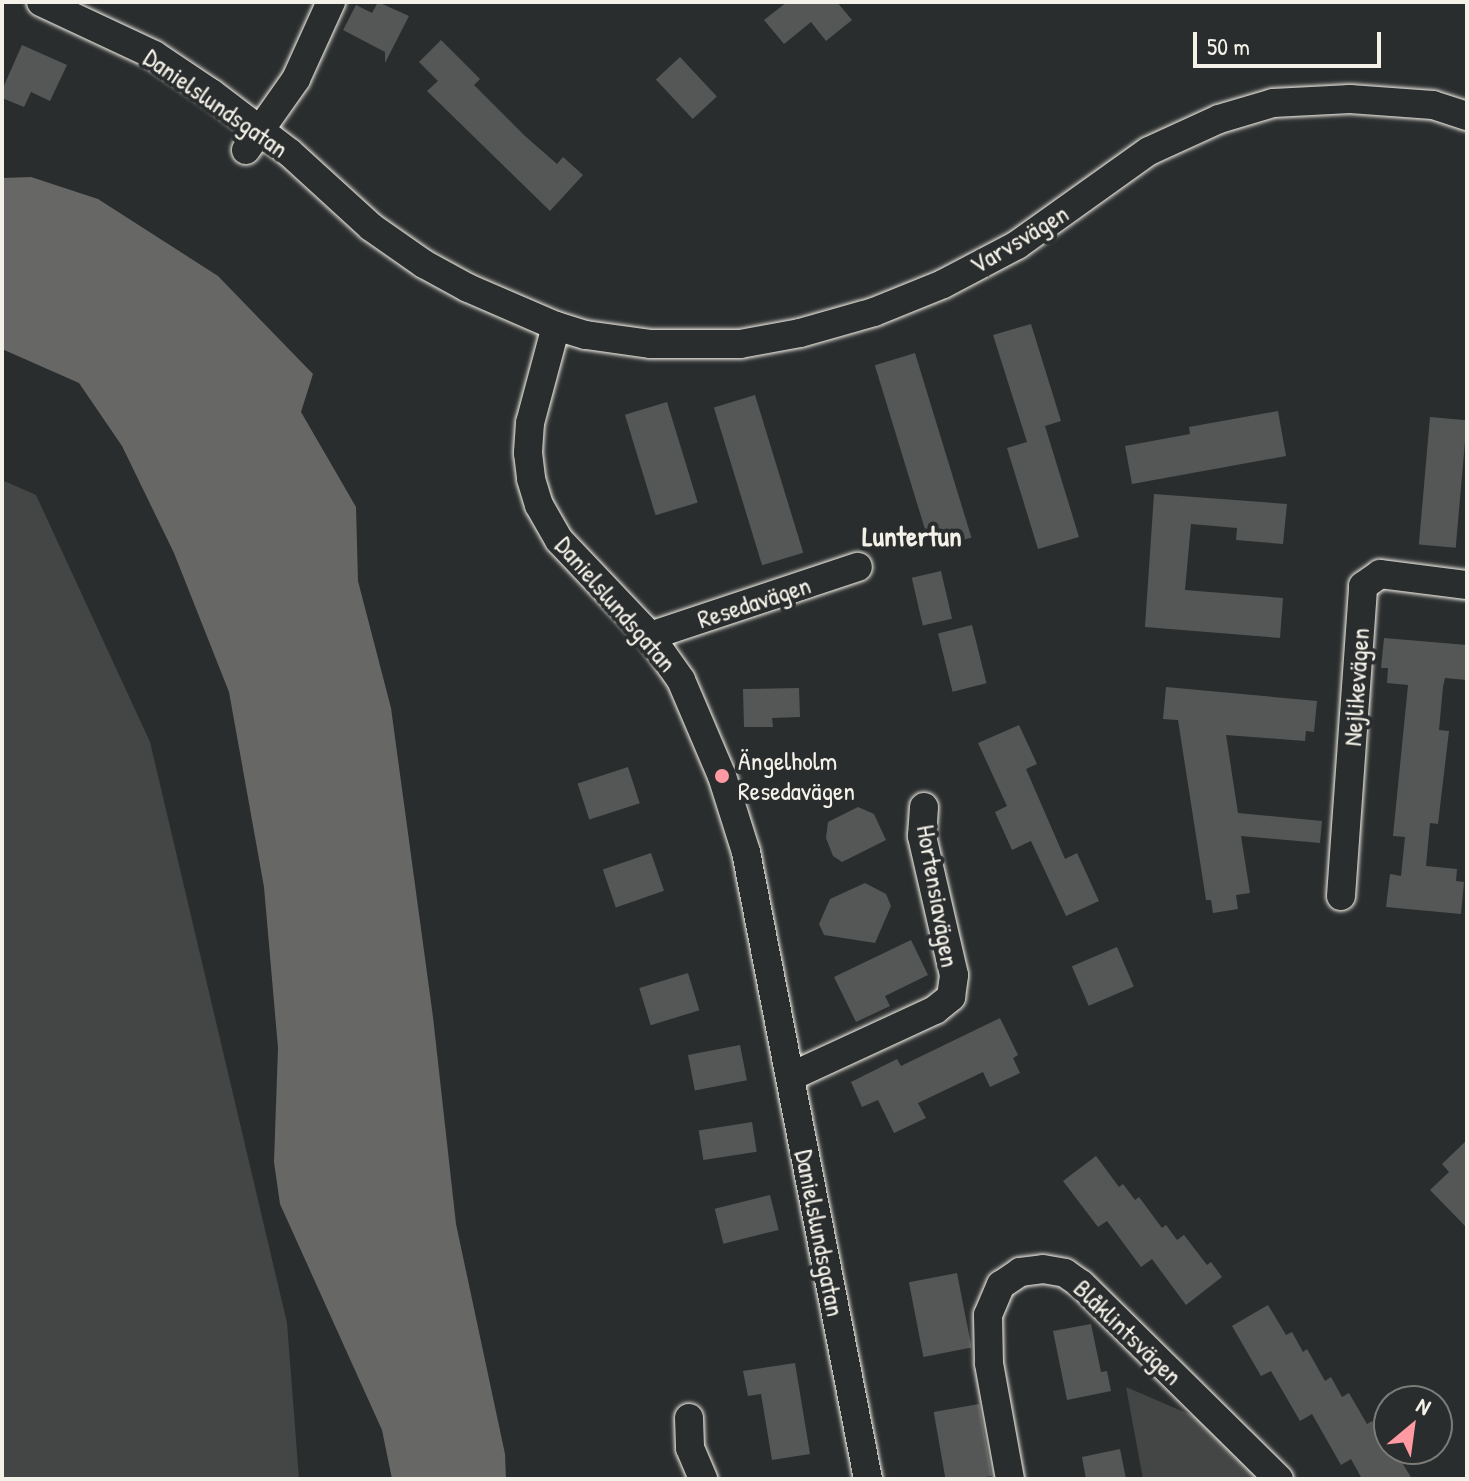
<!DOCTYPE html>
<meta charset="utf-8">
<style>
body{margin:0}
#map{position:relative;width:1469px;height:1481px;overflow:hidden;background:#2a2d2e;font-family:"Patrick Hand",sans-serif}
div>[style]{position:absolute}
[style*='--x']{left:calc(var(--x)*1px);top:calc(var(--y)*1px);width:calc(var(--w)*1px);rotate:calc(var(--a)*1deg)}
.green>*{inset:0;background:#444645}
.water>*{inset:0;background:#676866}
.building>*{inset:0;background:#555756;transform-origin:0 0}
.roads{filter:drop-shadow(0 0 2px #f4f1e8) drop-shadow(0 0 2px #f4f1e8)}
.minor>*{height:28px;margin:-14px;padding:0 14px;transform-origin:14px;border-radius:14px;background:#2a2d2e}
.dots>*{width:22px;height:22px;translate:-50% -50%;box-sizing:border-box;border:4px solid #2a2d2e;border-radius:50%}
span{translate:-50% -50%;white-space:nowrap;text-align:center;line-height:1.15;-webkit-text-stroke:8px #2a2d2e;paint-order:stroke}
.street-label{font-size:26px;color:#f4f1e8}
.poi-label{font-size:26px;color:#f4f1e8}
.left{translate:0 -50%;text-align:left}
.neighbourhood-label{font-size:28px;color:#f4f1e8;font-weight:700}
.frame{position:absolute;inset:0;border:4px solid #f4f1e8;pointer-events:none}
.north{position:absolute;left:1373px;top:1385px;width:80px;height:80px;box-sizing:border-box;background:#2a2d2e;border:2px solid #7b7b78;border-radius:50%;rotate:29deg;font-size:22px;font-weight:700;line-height:32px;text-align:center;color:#f4f1e8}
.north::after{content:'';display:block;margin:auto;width:28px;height:36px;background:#ff9aa2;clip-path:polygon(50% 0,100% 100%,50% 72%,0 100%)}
.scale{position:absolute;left:1193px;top:32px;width:188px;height:36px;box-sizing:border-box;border:4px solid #f4f1e8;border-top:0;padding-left:10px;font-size:24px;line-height:28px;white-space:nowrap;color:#f4f1e8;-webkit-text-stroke:6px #2a2d2e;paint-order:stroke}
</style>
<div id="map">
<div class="green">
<i style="clip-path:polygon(2px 480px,36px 495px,150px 742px,287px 1323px,299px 1479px,2px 1479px)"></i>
<i style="clip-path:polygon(1126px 1387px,1212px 1424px,1263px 1479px,1143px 1479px)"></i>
</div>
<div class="water">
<i style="clip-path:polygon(31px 177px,98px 199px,218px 276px,313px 374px,301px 412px,356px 507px,358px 581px,391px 708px,433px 1017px,456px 1224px,505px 1454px,506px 1479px,392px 1479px,382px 1430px,280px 1204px,274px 1162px,278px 1048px,264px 887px,229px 692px,174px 553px,122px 446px,79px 383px,2px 349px,2px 178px)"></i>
</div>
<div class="building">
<i style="clip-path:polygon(378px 2px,409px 16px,385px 63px,385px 52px,343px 30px,356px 5px,372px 13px)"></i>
<i style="clip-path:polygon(787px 2px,837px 2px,852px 20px,826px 41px,811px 22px,784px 44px,764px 20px)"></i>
<i style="clip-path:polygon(441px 40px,480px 79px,474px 85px,525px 136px,557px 164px,563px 157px,583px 175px,550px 211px,427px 91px,438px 81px,419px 62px)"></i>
<i style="clip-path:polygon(22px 45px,67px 65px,50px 101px,31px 92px,24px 107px,2px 98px,2px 90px)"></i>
<i style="left:680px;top:57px;width:54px;height:33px;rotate:47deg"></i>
<i style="clip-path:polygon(1031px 324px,1061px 421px,1045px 426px,1079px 537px,1038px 549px,1007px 448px,1027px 442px,993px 335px)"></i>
<i style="left:915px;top:353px;width:193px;height:42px;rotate:73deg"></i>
<i style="left:755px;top:395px;width:165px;height:43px;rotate:73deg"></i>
<i style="left:667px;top:402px;width:105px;height:44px;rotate:73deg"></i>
<i style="clip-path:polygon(1278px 411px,1286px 456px,1132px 484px,1125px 446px,1190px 434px,1189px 427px)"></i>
<i style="left:1430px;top:417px;width:37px;height:128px;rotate:5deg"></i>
<i style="clip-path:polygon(1154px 494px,1287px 504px,1283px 544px,1236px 540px,1237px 528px,1191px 524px,1185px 590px,1283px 598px,1280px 638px,1145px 627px)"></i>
<i style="left:941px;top:571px;width:49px;height:30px;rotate:77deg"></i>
<i style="left:972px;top:625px;width:60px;height:35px;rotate:76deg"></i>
<i style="clip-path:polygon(1384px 638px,1467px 645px,1467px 680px,1445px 678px,1443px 687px,1439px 730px,1449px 731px,1438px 824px,1430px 823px,1426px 866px,1457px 869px,1456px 881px,1464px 882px,1461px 914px,1386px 907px,1390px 874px,1401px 876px,1405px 837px,1393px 836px,1408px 685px,1387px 683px,1388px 668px,1381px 668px)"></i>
<i style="clip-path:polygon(1166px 687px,1317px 701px,1314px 732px,1306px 731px,1305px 741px,1226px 735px,1238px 813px,1322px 821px,1320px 843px,1241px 836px,1250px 893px,1236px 895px,1238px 909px,1213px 913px,1211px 900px,1206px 900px,1178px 720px,1163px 719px)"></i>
<i style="clip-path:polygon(799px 688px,800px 717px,772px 718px,773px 727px,744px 727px,743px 689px)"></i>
<i style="clip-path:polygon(1019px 725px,1037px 764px,1026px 769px,1065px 859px,1077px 853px,1099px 901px,1066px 916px,1031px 841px,1012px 850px,995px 812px,1007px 806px,978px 743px)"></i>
<i style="left:628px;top:767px;width:38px;height:53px;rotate:72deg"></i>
<i style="clip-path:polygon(858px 807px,874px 814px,886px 840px,842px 862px,833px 856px,826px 838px,828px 822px)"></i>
<i style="left:651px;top:853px;width:40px;height:51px;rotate:71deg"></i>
<i style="clip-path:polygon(865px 883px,886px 894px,891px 906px,875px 943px,824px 935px,819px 924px,830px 899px)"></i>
<i style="clip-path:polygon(911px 940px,928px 975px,885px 996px,890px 1006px,856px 1022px,834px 977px)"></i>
<i style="left:1117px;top:947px;width:43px;height:49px;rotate:67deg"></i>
<i style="left:688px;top:973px;width:39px;height:51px;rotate:73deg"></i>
<i style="clip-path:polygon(1000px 1018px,1018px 1055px,1013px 1058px,1020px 1073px,990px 1087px,983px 1072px,918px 1103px,926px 1118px,894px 1133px,878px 1100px,862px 1107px,851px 1082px,897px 1059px,901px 1066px)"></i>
<i style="left:740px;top:1045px;width:36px;height:53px;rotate:79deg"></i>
<i style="left:752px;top:1122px;width:30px;height:54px;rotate:81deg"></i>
<i style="clip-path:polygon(1467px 1140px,1467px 1228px,1430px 1190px,1449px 1172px,1442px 1164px)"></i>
<i style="clip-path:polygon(1096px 1156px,1119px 1187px,1123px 1184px,1135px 1200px,1139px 1197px,1162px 1228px,1166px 1225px,1177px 1240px,1184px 1235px,1207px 1265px,1211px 1262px,1222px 1277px,1186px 1305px,1152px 1259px,1141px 1267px,1107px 1221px,1098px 1227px,1063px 1181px)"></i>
<i style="left:770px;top:1195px;width:36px;height:57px;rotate:76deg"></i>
<i style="left:957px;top:1273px;width:76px;height:49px;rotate:79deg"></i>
<i style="clip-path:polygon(1268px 1305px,1286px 1335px,1292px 1332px,1303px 1352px,1307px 1349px,1325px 1381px,1331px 1377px,1342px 1397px,1349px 1393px,1367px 1424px,1372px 1421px,1383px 1440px,1387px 1438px,1389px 1449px,1394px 1449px,1412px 1479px,1362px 1479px,1351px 1459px,1341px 1465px,1312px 1414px,1300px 1421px,1271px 1371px,1261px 1376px,1232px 1326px)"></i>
<i style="clip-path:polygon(1091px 1324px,1101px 1372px,1107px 1371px,1111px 1391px,1067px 1400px,1053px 1331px)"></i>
<i style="clip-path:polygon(795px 1363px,810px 1454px,772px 1460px,761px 1394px,748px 1396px,743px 1371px)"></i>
<i style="left:979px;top:1404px;width:73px;height:46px;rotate:80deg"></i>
<i style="clip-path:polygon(1120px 1449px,1126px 1479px,1086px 1479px,1082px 1457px)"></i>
</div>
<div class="roads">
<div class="minor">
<i style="--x:41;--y:2;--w:125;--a:25.1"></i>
<i style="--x:154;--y:55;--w:69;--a:33.7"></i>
<i style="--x:211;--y:93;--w:99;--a:37.2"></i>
<i style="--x:290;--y:153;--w:110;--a:42.4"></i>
<i style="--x:371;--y:227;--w:65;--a:34.9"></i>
<i style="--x:424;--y:264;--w:50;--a:28.6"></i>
<i style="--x:468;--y:288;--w:96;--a:23.4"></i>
<i style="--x:556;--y:326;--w:31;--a:17"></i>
<i style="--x:586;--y:335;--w:66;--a:7.9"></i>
<i style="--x:651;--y:344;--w:89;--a:0"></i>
<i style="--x:740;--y:344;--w:61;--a:-10.4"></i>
<i style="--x:800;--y:333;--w:77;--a:-15.8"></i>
<i style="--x:874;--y:312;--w:74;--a:-22.1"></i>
<i style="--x:943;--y:284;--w:84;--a:-27.8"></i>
<i style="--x:1017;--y:245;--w:162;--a:-35.5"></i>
<i style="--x:1149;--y:151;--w:77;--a:-24.6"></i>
<i style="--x:1219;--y:119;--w:56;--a:-16.5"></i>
<i style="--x:1273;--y:103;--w:77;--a:-3"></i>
<i style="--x:1350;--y:99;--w:83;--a:4.1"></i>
<i style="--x:1433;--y:105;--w:36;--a:18"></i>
<i style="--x:246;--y:150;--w:87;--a:-54.8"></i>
<i style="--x:296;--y:79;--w:85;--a:-65.6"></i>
<i style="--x:556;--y:326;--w:100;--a:105"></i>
<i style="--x:530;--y:423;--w:30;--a:94"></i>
<i style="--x:528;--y:453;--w:26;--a:83"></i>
<i style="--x:531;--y:479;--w:27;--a:73"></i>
<i style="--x:539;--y:505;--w:40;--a:60.3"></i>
<i style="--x:559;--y:540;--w:132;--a:46.5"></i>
<i style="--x:650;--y:636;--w:54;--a:54.8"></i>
<i style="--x:681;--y:680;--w:104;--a:66.9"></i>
<i style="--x:722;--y:776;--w:80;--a:72.5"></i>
<i style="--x:746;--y:852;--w:639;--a:78.99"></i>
<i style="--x:650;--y:636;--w:219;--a:-18.4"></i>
<i style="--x:1341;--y:896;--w:311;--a:-85.9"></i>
<i style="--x:1363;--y:586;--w:21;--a:-35"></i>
<i style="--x:1380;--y:574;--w:88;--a:7.2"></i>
<i style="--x:790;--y:1077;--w:160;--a:-24.8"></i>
<i style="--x:935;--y:1010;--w:21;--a:-39"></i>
<i style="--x:951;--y:997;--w:22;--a:-82"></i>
<i style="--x:954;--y:975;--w:143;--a:-103"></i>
<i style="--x:922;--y:836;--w:29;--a:-86"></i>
<i style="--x:689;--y:1418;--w:30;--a:88"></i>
<i style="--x:690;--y:1448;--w:34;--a:67"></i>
<i style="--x:1010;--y:1479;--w:118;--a:-100.3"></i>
<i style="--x:989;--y:1363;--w:48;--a:-91.2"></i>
<i style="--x:988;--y:1315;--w:33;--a:-67"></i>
<i style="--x:1001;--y:1285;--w:23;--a:-34"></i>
<i style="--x:1020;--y:1272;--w:23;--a:-7"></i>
<i style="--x:1043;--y:1269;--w:22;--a:10"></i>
<i style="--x:1065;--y:1273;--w:19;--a:35"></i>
<i style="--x:1081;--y:1284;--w:278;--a:44.6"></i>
</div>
</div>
<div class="dots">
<i style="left:722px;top:776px;background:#ff9aa2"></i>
</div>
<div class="street-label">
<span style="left:216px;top:103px;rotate:35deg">Danielslundsgatan</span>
<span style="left:1019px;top:239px;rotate:-31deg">Varvsvägen</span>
<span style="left:754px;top:602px;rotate:-18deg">Resedavägen</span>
<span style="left:616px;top:604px;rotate:49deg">Danielslundsgatan</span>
<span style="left:1356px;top:687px;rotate:-86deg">Nejlikevägen</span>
<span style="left:938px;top:896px;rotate:80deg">Hortensiavägen</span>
<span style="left:820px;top:1233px;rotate:79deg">Danielslundsgatan</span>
<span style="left:1128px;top:1332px;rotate:44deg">Blåklintsvägen</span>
</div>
<div class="poi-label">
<span class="left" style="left:738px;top:776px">Ängelholm<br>Resedavägen</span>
</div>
<div class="neighbourhood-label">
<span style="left:912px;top:536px">Luntertun</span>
</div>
<div class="frame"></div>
<div class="north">N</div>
<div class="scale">50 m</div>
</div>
